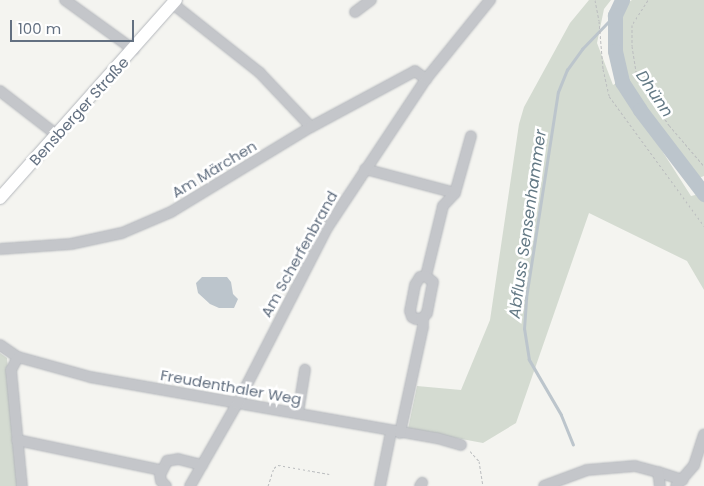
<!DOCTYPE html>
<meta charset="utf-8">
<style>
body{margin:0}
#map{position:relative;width:704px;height:486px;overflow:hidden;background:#f4f4f0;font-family:Poppins,sans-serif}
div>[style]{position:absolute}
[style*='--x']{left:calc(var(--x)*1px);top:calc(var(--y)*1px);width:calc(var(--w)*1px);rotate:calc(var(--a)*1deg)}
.green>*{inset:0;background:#d4dbd1}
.water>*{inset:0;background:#bcc5cc}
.stream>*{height:2.5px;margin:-1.25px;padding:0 1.25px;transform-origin:1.25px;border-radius:1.25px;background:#bcc5cc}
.river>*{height:15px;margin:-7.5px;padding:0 7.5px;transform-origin:7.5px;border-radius:7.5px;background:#bcc5cc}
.path>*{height:1px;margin-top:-0.5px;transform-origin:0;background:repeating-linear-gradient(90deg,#bbbdbf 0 2.5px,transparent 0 5px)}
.roads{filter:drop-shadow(0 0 1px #b4b7bc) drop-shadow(0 0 1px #b4b7bc)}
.minor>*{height:10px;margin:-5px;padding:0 5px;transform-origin:5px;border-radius:5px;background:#c4c6ca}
.major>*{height:12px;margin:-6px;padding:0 6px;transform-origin:6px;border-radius:6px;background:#fff}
span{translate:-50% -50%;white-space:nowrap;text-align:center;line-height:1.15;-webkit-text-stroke:5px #fff;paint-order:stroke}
.street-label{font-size:15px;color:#637081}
.water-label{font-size:16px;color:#637985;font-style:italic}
.scale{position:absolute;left:10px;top:20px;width:124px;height:22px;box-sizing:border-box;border:2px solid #637081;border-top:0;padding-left:6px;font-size:15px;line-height:18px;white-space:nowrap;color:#637081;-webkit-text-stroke:4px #fff;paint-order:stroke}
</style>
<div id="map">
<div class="green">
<i style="clip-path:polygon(589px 0,611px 0,604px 9px,597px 43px,613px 85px,618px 82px,691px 196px,704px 193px,704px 290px,687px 261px,589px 213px,516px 423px,483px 443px,408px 429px,417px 386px,461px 390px,490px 320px,519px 124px,524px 107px,570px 23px)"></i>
<i style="clip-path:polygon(632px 0,704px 0,704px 176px,693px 180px,638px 104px,614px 58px,624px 5px)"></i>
<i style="clip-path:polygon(0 353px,7px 358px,18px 486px,0 486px)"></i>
</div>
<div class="water">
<i style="clip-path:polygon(202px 277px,227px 277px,231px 282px,233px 294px,238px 299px,234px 308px,219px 308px,210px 304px,198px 293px,196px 283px)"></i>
</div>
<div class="stream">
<i style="--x:573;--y:445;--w:32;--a:-112"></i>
<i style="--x:561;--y:415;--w:64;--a:-120.2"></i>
<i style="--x:529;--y:360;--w:31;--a:-99"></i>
<i style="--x:524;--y:329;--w:31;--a:-86"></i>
<i style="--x:526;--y:298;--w:208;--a:-81.2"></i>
<i style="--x:558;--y:92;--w:24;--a:-68"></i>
<i style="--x:567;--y:70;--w:26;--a:-54"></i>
<i style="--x:582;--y:49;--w:47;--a:-45.9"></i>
</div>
<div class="river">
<i style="--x:622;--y:0;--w:17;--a:115"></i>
<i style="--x:615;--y:15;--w:36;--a:90"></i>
<i style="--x:615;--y:51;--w:32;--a:77"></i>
<i style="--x:622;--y:82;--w:33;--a:57"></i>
<i style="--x:640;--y:110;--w:106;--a:52.7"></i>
</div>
<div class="path">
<i style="--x:595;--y:0;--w:21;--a:79"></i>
<i style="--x:599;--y:21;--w:48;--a:85.2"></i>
<i style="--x:603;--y:69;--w:28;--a:77"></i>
<i style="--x:609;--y:96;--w:161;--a:53.8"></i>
<i style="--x:648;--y:0;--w:30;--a:123"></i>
<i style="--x:632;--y:25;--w:21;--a:90"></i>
<i style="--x:632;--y:46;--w:32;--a:81"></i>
<i style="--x:637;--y:78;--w:57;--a:55.8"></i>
<i style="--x:669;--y:125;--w:54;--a:49.5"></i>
<i style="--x:470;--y:451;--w:13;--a:48"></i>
<i style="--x:479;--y:461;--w:25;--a:81"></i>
<i style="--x:268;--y:486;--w:19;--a:-72"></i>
<i style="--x:274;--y:468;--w:5;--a:-37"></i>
<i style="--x:278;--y:465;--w:52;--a:10"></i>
</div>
<div class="roads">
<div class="minor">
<i style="--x:65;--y:0;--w:85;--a:35.9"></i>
<i style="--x:173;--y:4;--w:111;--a:38.4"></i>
<i style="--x:260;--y:73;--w:74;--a:46.6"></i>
<i style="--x:355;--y:12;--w:20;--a:-37"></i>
<i style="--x:0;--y:91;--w:72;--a:37.7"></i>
<i style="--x:365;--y:169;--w:93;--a:14.9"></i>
<i style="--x:455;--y:193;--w:18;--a:133"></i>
<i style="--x:443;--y:206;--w:72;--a:103.7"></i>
<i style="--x:455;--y:193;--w:59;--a:-74.3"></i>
<i style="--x:0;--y:249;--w:71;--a:-4"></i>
<i style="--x:71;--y:244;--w:52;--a:-12.2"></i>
<i style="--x:122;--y:233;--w:53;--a:-23.2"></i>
<i style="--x:171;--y:212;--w:164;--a:-31.3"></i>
<i style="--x:311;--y:127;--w:118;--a:-28.3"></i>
<i style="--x:415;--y:71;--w:14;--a:36"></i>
<i style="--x:426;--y:276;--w:9;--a:41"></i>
<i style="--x:433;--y:282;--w:32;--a:101"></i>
<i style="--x:427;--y:313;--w:6;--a:129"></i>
<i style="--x:423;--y:318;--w:7;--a:172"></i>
<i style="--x:416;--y:319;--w:4;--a:-153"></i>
<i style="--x:412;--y:317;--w:6;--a:-108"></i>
<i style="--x:410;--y:311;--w:26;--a:-79"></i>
<i style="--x:415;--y:285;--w:9;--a:-58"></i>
<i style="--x:420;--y:277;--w:6;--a:-9"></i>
<i style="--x:0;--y:345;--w:22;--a:34"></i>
<i style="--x:18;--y:357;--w:75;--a:15.5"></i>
<i style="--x:90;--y:377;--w:352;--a:10"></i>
<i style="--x:437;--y:438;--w:25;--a:16"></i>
<i style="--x:18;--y:357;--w:15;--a:118"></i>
<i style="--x:11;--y:370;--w:117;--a:84.6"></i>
<i style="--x:298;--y:413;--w:44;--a:-80.8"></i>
<i style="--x:400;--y:433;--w:108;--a:-77.8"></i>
<i style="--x:423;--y:327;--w:9;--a:-90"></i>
<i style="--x:17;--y:440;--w:147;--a:11.8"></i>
<i style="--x:658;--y:472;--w:26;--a:18"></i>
<i style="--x:166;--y:486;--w:7;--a:-135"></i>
<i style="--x:161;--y:481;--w:6;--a:-99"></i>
<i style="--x:160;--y:475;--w:16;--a:-63"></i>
<i style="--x:167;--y:461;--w:11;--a:-10"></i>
<i style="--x:178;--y:459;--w:25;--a:14"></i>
<i style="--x:190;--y:486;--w:95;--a:-60.2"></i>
<i style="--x:237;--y:404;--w:198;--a:-62.9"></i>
<i style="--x:327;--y:228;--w:179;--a:-56.4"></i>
<i style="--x:426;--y:79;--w:102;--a:-51"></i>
<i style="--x:380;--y:486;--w:55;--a:-78.5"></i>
<i style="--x:420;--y:486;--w:4;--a:-56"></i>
<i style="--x:544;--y:486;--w:46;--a:-20.4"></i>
<i style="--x:587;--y:470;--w:48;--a:-4.8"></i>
<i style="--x:635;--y:466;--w:24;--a:15"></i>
<i style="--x:658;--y:472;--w:14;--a:82"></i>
<i style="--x:676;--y:486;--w:28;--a:-49"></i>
<i style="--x:694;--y:465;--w:32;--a:-72"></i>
</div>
<div class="major">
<i style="--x:0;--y:198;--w:265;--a:-48.4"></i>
</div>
</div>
<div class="street-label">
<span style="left:79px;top:111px;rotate:-48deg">Bensberger Straße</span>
<span style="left:214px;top:169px;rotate:-31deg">Am Märchen</span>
<span style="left:299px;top:254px;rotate:-61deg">Am Scherfenbrand</span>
<span style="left:231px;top:387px;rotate:10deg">Freudenthaler Weg</span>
</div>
<div class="water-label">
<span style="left:654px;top:94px;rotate:56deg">Dhünn</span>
<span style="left:528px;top:224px;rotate:-82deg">Abfluss Sensenhammer</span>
</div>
<div class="scale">100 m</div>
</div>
